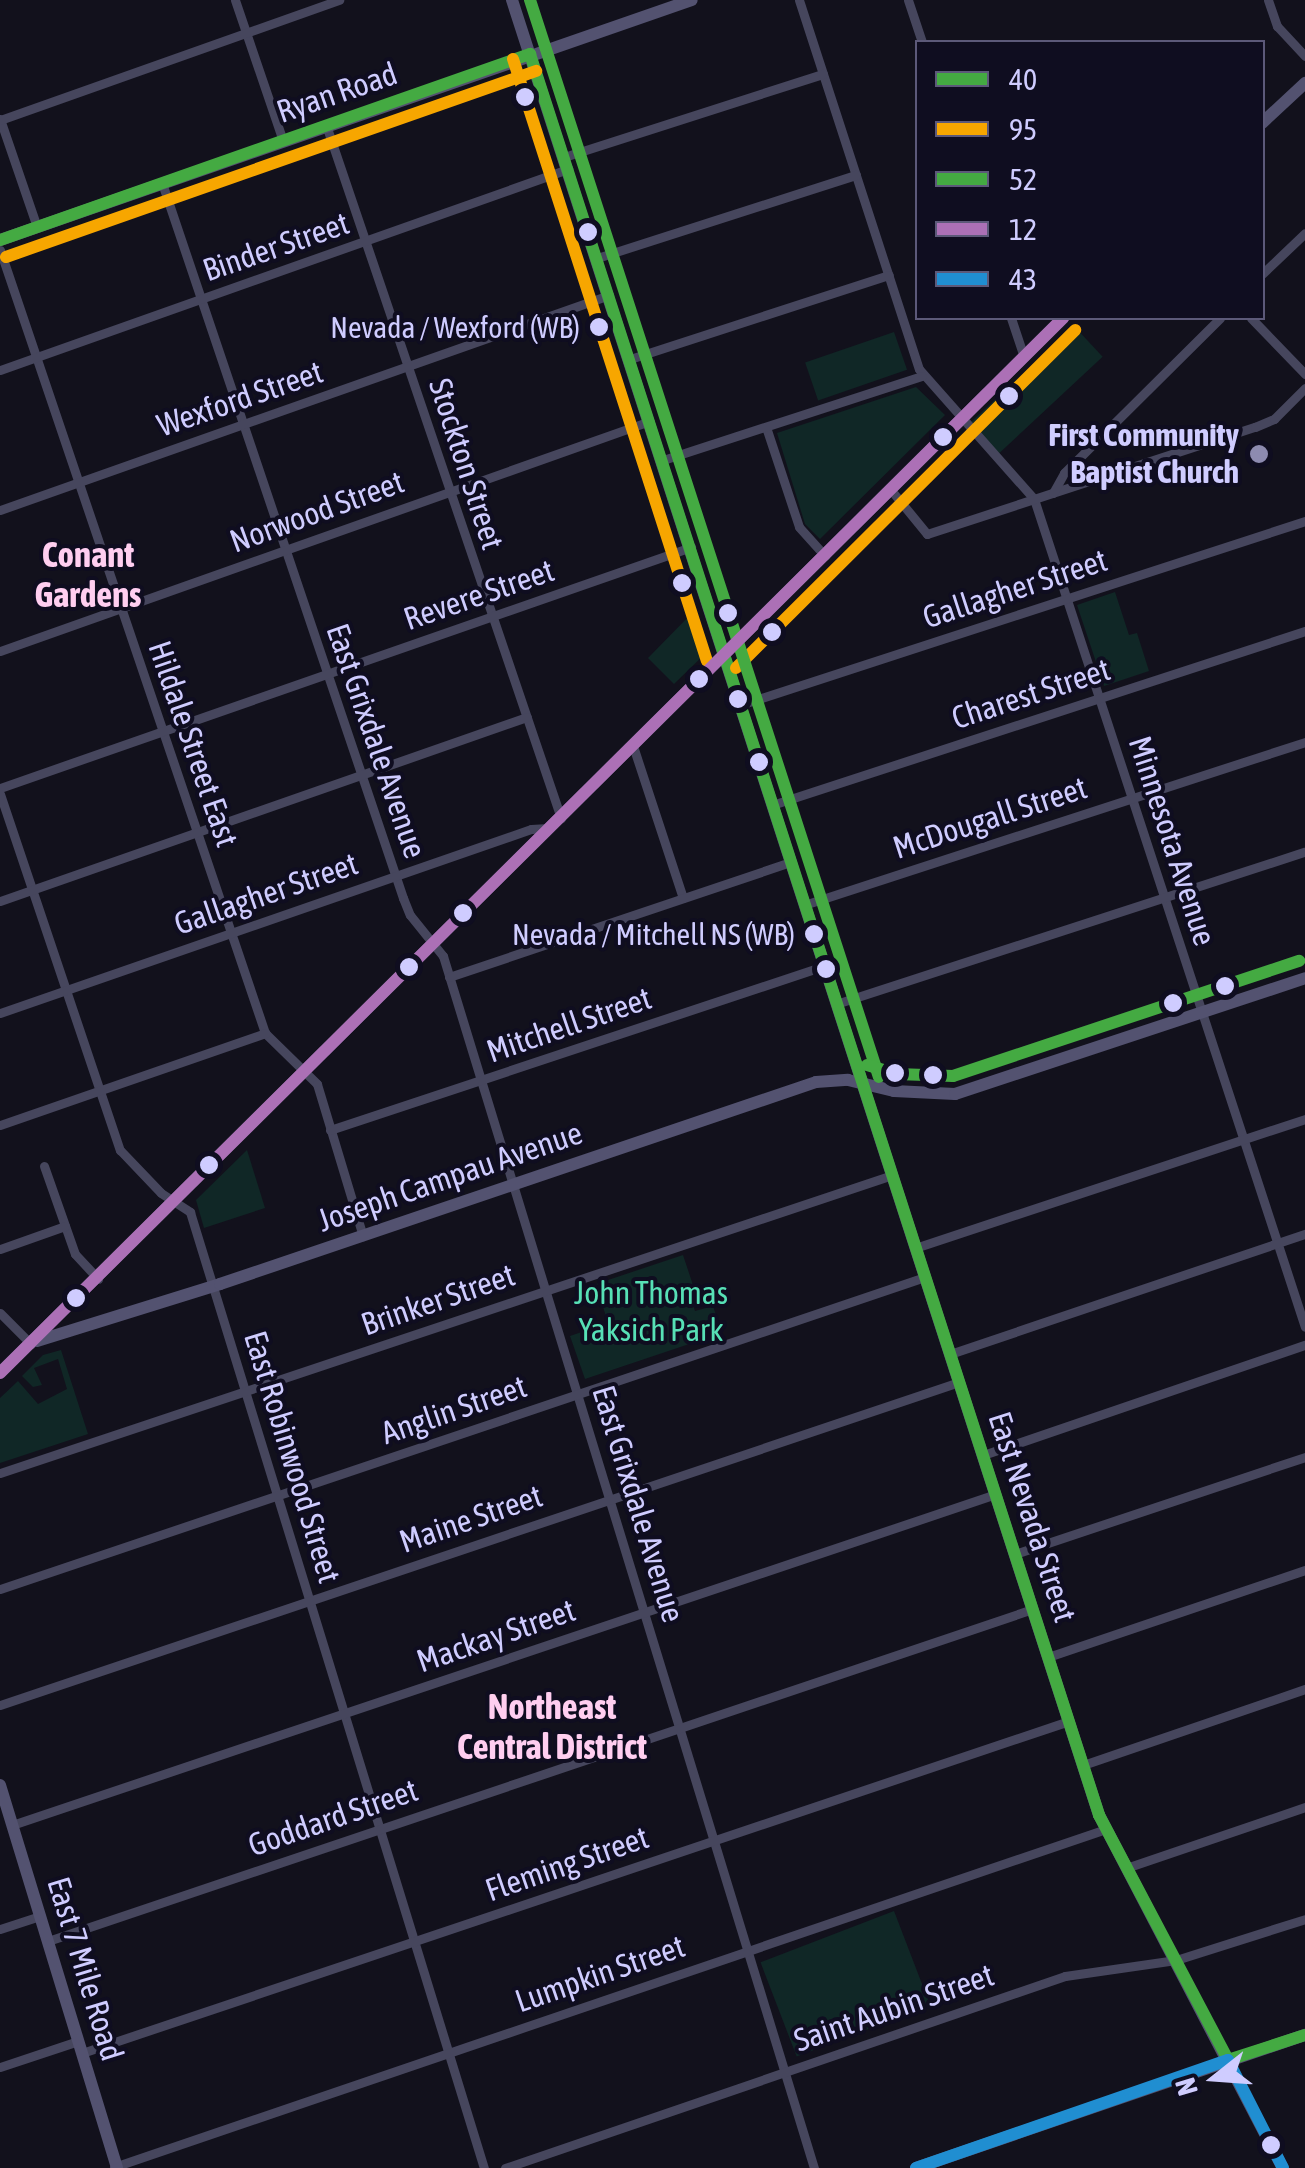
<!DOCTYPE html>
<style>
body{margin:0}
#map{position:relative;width:1305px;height:2168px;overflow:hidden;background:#12111c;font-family:"Asap Condensed",sans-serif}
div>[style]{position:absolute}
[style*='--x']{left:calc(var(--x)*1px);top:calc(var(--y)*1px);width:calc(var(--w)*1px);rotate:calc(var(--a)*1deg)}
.green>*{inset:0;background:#102726;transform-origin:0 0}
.street>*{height:9px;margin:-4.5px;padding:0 4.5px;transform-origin:4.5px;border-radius:4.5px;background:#46465d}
.secondary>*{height:12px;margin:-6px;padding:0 6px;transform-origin:6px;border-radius:6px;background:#535270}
.bus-1>*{height:12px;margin:-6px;padding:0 6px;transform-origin:6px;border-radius:6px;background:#44aa42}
.bus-2>*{height:12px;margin:-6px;padding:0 6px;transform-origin:6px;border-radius:6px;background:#f7a600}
.bus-3>*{height:12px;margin:-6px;padding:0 6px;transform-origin:6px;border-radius:6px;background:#44aa42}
.bus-4>*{height:12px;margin:-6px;padding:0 6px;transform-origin:6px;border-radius:6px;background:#ac70b6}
.bus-5>*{height:12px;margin:-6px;padding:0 6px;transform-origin:6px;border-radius:6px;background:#208ed1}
.dots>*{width:28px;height:28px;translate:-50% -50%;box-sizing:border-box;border:5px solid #0f0d20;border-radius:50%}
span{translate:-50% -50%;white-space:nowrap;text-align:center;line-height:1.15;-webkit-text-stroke:8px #0f0d20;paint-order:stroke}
.bus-label{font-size:30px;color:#cfccff}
.right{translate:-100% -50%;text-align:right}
.street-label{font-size:32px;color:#cfccff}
.poi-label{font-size:32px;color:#cfccff;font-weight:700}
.park-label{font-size:32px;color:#57e0b6}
.neighbourhood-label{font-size:35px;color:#ffcef0;font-weight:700}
.legend{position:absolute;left:915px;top:40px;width:350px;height:280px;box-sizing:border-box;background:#0f0d20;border:2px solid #5c5979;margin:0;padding:12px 18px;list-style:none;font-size:30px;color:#cfccff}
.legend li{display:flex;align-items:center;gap:20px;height:50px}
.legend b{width:50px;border:2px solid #5c5979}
.north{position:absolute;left:1165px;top:2028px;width:100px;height:100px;-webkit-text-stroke:8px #0f0d20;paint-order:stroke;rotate:253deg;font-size:28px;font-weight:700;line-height:40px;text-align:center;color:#cfccff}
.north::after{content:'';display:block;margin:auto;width:35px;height:45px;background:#cfccff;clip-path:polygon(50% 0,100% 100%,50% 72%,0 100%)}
</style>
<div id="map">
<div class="green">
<i style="left:1074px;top:326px;width:42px;height:143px;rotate:47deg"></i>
<i style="left:894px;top:332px;width:40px;height:94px;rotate:71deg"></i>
<i style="clip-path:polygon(916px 387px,945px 415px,820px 539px,805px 524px,777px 433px)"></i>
<i style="clip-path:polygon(1115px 592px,1129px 635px,1137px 633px,1149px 671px,1104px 686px,1077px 605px)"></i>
<i style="clip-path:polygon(696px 609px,709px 650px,674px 684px,648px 658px)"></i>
<i style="clip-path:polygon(247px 1150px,265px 1208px,204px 1228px,196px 1200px)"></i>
<i style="clip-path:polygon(683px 1255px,696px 1294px,690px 1296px,695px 1311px,713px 1306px,722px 1333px,585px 1379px,570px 1336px,608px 1323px,596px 1284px)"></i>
<i style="clip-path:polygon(61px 1350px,88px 1434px,0 1463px,0 1398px,18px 1381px,38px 1404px,67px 1389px,58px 1359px,34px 1368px,42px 1385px,33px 1387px,22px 1376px,43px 1355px)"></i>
<i style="left:894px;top:1911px;width:101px;height:143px;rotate:69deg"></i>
</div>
<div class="street">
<i style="--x:235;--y:0;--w:149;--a:71.2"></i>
<i style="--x:799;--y:0;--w:388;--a:72"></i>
<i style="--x:919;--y:369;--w:174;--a:48.5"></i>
<i style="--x:1034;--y:499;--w:871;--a:71.88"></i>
<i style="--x:908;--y:0;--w:44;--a:71.6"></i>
<i style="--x:1268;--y:0;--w:28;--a:71"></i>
<i style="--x:1277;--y:26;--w:41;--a:47"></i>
<i style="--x:0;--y:119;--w:114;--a:71.1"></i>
<i style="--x:0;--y:120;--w:360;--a:-19.5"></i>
<i style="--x:326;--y:125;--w:732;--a:71.27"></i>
<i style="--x:564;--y:157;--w:272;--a:-17.8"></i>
<i style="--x:162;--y:183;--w:755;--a:71.37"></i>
<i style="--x:403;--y:898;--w:18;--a:68"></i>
<i style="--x:410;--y:915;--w:53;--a:51.2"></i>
<i style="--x:443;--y:956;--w:1268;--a:72.98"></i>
<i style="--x:0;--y:250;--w:827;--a:71.3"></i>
<i style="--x:265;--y:1033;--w:73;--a:44.4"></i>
<i style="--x:317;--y:1084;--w:159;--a:73.2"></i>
<i style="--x:597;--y:258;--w:272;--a:-17.8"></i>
<i style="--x:1262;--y:274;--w:59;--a:-43.6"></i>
<i style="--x:1011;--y:318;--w:41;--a:71.6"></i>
<i style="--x:1251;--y:318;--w:78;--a:46"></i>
<i style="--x:630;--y:359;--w:272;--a:-18"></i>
<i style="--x:0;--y:370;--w:603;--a:-19.49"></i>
<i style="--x:766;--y:427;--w:105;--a:71.7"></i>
<i style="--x:799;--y:527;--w:39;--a:48"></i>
<i style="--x:663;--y:460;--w:272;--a:-18"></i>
<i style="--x:891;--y:490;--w:57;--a:50.7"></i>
<i style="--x:927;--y:534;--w:345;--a:-18.1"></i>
<i style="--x:1255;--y:427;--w:21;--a:-23"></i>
<i style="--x:1274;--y:419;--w:44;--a:-45"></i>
<i style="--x:1053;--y:493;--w:23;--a:-61"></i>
<i style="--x:1064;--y:473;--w:220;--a:-44.8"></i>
<i style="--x:0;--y:510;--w:646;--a:-19.44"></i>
<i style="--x:0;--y:651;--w:689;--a:-19.49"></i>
<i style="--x:740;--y:705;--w:594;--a:-18.04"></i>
<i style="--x:633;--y:746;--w:160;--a:71.8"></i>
<i style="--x:0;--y:788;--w:732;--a:-19.23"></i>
<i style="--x:0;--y:794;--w:376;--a:71.4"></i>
<i style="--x:120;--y:1150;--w:59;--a:46.4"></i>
<i style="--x:161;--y:1193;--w:35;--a:33"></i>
<i style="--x:190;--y:1212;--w:1000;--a:72.91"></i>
<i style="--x:772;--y:805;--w:561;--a:-18.08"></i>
<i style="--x:0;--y:901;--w:558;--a:-19.25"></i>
<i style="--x:804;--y:905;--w:527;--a:-18.02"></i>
<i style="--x:449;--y:977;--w:361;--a:-18.6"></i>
<i style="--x:836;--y:1004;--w:493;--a:-18"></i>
<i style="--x:0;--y:1013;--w:562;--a:-19.11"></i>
<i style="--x:531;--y:829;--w:17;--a:-3"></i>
<i style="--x:0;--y:1125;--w:281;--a:-19.1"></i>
<i style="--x:330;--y:1130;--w:521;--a:-18.37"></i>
<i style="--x:44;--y:1166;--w:93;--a:70.6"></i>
<i style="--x:75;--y:1254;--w:34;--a:47"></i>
<i style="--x:915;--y:1248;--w:411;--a:-18.3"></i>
<i style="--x:0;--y:1249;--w:69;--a:-19.5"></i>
<i style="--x:0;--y:1313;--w:44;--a:45"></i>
<i style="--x:950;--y:1354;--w:375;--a:-18.7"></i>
<i style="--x:983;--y:1455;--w:340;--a:-18.9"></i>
<i style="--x:0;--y:1473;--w:940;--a:-18.47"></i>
<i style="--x:1015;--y:1554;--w:306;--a:-18.5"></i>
<i style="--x:0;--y:1589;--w:976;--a:-18.64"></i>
<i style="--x:1048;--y:1657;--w:271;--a:-18.7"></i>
<i style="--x:0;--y:1705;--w:1012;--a:-18.61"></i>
<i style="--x:1083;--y:1765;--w:235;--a:-18.9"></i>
<i style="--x:12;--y:1825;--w:1038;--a:-18.59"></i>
<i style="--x:1126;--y:1868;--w:189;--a:-18.8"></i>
<i style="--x:0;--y:1929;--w:42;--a:-18"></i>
<i style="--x:48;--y:1941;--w:1039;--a:-18.63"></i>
<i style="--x:82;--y:2053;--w:1041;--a:-18.59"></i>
<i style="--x:0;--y:2067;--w:82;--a:-18.4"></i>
<i style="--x:114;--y:2167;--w:1048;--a:-18.82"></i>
<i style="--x:505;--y:2168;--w:592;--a:-18.92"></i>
<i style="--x:1065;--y:1976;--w:112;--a:-8.2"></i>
<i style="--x:1176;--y:1960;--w:135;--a:-17.6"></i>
</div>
<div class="secondary">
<i style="--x:512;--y:0;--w:1908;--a:72.08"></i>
<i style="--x:1099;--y:1815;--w:398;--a:62.5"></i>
<i style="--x:1262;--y:123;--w:59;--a:-42.9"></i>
<i style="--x:0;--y:240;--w:732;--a:-19.13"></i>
<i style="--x:37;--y:1341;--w:192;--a:-17.3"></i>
<i style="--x:220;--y:1284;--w:629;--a:-18.72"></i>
<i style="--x:816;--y:1082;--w:32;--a:-4"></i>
<i style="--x:848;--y:1080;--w:47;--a:13.4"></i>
<i style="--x:894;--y:1091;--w:61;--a:2.8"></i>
<i style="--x:955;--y:1094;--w:369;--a:-18.3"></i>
<i style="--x:0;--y:1373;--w:1498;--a:-44.78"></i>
<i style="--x:0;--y:1785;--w:400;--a:73"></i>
<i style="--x:916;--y:2168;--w:411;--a:-18.9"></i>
</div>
<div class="bus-1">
<i style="--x:530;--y:54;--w:1851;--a:72.09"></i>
<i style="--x:1099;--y:1815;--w:277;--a:62.2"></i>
<i style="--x:0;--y:240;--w:562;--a:-19.34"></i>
<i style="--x:1228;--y:2060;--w:81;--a:-18"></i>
</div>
<div class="bus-2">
<i style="--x:513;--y:59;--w:632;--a:72.14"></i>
<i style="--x:6;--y:257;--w:562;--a:-19.34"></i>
<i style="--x:736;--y:668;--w:479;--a:-44.9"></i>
</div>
<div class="bus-3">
<i style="--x:530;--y:0;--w:1132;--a:72.05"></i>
<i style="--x:867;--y:1065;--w:31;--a:17"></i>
<i style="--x:897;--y:1074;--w:56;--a:2"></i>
<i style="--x:953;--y:1076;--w:365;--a:-18.4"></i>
</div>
<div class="bus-4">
<i style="--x:0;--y:1373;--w:1498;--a:-44.78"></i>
</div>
<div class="bus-5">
<i style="--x:1228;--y:2060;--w:121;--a:63"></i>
<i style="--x:916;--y:2168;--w:330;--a:-19.1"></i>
</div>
<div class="dots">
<i style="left:525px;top:97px;background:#cfccff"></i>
<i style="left:588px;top:232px;background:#cfccff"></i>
<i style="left:599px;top:327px;background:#cfccff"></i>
<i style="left:1009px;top:396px;background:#cfccff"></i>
<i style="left:943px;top:437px;background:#cfccff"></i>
<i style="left:1259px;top:454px;background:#8d8bb0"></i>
<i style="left:682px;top:583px;background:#cfccff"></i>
<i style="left:728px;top:613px;background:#cfccff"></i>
<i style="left:772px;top:632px;background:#cfccff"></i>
<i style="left:699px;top:679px;background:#cfccff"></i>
<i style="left:738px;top:699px;background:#cfccff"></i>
<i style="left:759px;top:762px;background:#cfccff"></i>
<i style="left:463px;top:913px;background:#cfccff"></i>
<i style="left:814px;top:934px;background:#cfccff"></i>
<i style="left:409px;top:967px;background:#cfccff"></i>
<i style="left:826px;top:969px;background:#cfccff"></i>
<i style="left:1225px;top:986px;background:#cfccff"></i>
<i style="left:1173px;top:1003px;background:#cfccff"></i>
<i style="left:895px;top:1073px;background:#cfccff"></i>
<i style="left:933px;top:1075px;background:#cfccff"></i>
<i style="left:209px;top:1165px;background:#cfccff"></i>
<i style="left:76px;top:1298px;background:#cfccff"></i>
<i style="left:1271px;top:2145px;background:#cfccff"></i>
</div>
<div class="bus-label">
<span class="right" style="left:580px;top:327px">Nevada / Wexford (WB)</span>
<span class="right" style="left:795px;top:934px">Nevada / Mitchell NS (WB)</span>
</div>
<div class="street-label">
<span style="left:337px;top:93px;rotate:-19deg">Ryan Road</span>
<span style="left:276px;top:247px;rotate:-19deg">Binder Street</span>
<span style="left:240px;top:399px;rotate:-19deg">Wexford Street</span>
<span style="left:466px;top:464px;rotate:72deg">Stockton Street</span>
<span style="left:317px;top:512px;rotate:-20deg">Norwood Street</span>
<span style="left:1015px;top:589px;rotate:-18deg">Gallagher Street</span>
<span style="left:479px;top:595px;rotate:-19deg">Revere Street</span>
<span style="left:1031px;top:694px;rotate:-18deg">Charest Street</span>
<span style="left:376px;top:741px;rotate:71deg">East Grixdale Avenue</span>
<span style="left:193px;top:744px;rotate:71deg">Hildale Street East</span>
<span style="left:990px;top:818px;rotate:-18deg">McDougall Street</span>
<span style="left:1172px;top:841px;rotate:72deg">Minnesota Avenue</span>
<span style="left:266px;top:894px;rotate:-19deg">Gallagher Street</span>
<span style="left:569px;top:1025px;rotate:-19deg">Mitchell Street</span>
<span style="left:450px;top:1177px;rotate:-19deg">Joseph Campau Avenue</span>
<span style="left:438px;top:1300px;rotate:-19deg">Brinker Street</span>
<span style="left:454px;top:1410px;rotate:-19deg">Anglin Street</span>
<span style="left:292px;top:1457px;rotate:73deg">East Robinwood Street</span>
<span style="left:638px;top:1504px;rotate:73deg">East Grixdale Avenue</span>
<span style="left:1032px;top:1517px;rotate:72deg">East Nevada Street</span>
<span style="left:471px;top:1519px;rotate:-19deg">Maine Street</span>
<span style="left:496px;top:1636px;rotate:-19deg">Mackay Street</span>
<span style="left:333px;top:1818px;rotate:-19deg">Goddard Street</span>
<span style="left:567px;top:1864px;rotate:-19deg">Fleming Street</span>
<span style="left:85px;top:1969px;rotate:73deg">East 7 Mile Road</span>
<span style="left:600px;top:1974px;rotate:-19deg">Lumpkin Street</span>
<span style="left:894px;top:2008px;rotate:-19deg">Saint Aubin Street</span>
</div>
<div class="poi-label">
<span class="right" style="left:1239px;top:454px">First Community<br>Baptist Church</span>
</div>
<div class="park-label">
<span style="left:651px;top:1312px">John Thomas<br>Yaksich Park</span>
</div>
<div class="neighbourhood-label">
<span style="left:88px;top:574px">Conant<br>Gardens</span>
<span style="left:552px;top:1726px">Northeast<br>Central District</span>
</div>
<ul class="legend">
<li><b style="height:12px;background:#44aa42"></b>40</li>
<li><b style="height:12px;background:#f7a600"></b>95</li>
<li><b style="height:12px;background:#44aa42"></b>52</li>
<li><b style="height:12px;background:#ac70b6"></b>12</li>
<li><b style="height:12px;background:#208ed1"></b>43</li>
</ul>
<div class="north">N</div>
</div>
